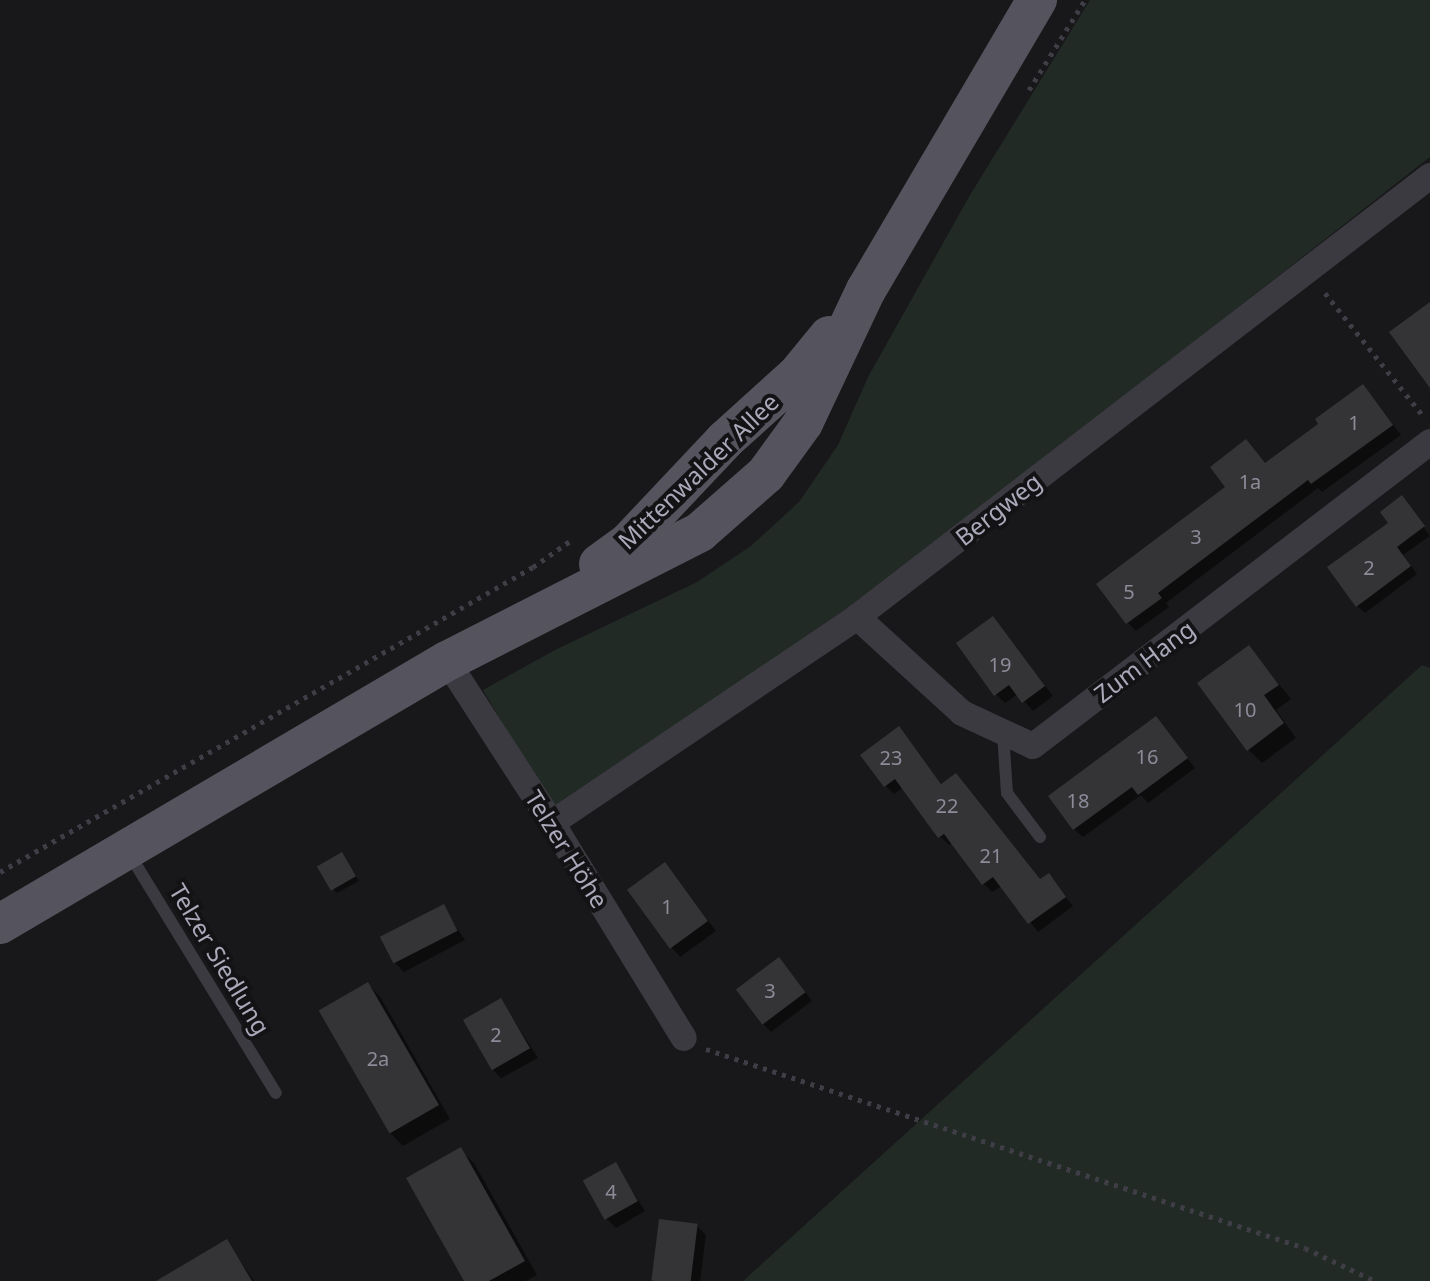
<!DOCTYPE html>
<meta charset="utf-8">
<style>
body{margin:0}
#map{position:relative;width:1430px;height:1281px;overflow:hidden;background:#18181a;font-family:"Noto Sans",sans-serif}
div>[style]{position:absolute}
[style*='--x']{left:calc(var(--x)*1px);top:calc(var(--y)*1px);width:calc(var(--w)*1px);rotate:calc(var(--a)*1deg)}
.green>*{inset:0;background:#212a25}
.shadow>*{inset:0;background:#0007}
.building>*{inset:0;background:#343336;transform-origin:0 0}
.path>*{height:5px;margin-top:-2.5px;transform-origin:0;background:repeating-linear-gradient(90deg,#3f3e46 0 4px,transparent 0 10px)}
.lane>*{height:12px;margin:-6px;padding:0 6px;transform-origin:6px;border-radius:6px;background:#3c3a41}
.street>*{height:26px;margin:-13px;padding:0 13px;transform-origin:13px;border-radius:13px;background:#3c3a41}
.primary>*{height:40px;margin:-20px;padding:0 20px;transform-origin:20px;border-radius:20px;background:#55545e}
span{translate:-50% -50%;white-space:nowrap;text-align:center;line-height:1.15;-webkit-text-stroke:8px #131315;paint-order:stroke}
.number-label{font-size:20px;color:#8c8c99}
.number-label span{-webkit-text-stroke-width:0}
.street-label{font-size:24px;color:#aaa9ba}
</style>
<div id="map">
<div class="green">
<i style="clip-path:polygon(1090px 0,1430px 0,1430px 157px,852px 610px,552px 808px,483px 690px,555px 650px,697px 582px,751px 546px,799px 502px,838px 445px,868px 377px,970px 195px)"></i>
<i style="clip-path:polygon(1422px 665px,1430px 668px,1430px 1281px,743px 1281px)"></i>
</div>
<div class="shadow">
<i style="clip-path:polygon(1371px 396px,1401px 435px,1322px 492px,1318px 488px,1166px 603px,1169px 607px,1136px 631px,1128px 623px,1266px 465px)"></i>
<i style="clip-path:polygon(1402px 497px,1430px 536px,1403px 555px,1417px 574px,1365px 613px,1357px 606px)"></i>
<i style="clip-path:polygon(993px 618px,1053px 696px,1033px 711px,1018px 694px,1005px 703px,996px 694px)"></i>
<i style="clip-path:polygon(1249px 647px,1291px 699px,1276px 710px,1296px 738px,1262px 763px,1248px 749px)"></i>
<i style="clip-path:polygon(1156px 719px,1195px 768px,1148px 803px,1141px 795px,1083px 837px,1074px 829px)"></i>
<i style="clip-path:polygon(907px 738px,943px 786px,1041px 881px,1048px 876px,1073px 906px,1038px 932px,1002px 886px,992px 892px,984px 884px,953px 842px,949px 845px,940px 836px,904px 787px,894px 794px,886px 786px)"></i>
<i style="clip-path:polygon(345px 859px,359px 881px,337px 893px,333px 889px)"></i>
<i style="clip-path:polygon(673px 874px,716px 931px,680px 957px,672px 948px)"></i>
<i style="clip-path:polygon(443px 907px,465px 940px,404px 972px,395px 963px)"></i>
<i style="clip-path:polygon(787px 968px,812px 1001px,771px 1032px,762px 1023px)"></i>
<i style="clip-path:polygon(368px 984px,381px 998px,450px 1119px,403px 1146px,389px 1132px)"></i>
<i style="clip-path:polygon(501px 1000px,538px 1058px,501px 1078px,492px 1069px,465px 1020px)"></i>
<i style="clip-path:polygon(460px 1150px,474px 1163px,537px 1275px,526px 1281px,467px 1281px)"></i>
<i style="clip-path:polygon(616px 1165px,645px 1211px,616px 1228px,607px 1219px)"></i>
<i style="clip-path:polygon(697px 1226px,706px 1235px,700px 1281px,654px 1281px)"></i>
<i style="clip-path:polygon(227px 1242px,254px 1281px,160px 1281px)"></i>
</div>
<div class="building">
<i style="clip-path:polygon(1430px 302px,1430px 388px,1389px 332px)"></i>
<i style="clip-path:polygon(1363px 384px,1393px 425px,1311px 484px,1308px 480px,1158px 593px,1162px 598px,1126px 624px,1096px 584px,1225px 487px,1210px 467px,1246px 439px,1265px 463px,1318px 424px,1315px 419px)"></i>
<i style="clip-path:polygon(1402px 495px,1425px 526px,1397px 547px,1411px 566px,1356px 607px,1327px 567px,1388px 523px,1380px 512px)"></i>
<i style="clip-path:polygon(993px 616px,1045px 686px,1022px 703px,1009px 685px,994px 696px,956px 643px)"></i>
<i style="clip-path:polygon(1249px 645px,1279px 685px,1264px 695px,1284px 723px,1247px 751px,1197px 683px)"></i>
<i style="clip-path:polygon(1156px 716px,1188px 758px,1138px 795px,1132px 787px,1073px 830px,1048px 796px)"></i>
<i style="clip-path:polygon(899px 726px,941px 784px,956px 773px,1040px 879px,1049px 873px,1066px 897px,1028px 924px,993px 877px,982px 885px,944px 834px,938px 838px,895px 779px,884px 787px,860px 755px)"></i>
<i style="left:342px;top:852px;width:28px;height:29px;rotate:60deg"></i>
<i style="left:665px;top:862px;width:73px;height:47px;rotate:54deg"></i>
<i style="left:444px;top:904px;width:30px;height:72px;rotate:63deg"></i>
<i style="left:779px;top:957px;width:44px;height:54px;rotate:53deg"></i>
<i style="left:368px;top:982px;width:142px;height:57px;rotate:60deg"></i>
<i style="left:501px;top:998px;width:58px;height:44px;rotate:60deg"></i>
<i style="clip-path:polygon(461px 1147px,525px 1261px,489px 1281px,464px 1281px,406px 1178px)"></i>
<i style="left:616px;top:1162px;width:45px;height:38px;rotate:61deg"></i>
<i style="left:659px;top:1219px;width:39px;height:62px;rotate:7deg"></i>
<i style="clip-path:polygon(227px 1239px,252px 1281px,156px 1281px)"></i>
</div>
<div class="path">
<i style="--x:1029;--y:90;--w:106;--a:-58.1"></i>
<i style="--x:1325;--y:293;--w:159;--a:51.4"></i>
<i style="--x:0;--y:872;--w:614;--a:-29.78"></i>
<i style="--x:533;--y:567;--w:45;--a:-35.1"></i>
<i style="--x:706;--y:1049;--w:631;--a:18.38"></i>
<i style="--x:1305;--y:1248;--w:77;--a:25.2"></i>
</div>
<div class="lane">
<i style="--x:1003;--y:733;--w:60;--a:86.2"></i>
<i style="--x:1007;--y:793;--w:55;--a:53.1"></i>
<i style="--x:130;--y:855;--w:279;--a:58.5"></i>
</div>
<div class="street">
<i style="--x:857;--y:617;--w:142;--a:42.4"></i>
<i style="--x:962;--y:713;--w:78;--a:24.9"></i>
<i style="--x:1033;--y:746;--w:500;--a:-37.44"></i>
<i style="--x:447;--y:661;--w:193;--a:57.1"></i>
<i style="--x:552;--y:823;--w:252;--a:58.5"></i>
<i style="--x:552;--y:823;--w:368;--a:-34"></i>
<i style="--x:857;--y:617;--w:723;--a:-37.58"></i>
</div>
<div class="primary">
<i style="--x:599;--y:564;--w:34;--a:-36"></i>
<i style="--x:627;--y:544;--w:143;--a:-46.7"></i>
<i style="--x:725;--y:440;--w:98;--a:-42.1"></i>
<i style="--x:798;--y:374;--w:49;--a:-50.8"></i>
<i style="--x:0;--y:924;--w:519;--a:-30.47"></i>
<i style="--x:447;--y:661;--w:284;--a:-27"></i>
<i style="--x:700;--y:532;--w:88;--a:-41.3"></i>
<i style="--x:766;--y:474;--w:63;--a:-54"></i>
<i style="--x:803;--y:423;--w:147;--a:-64.7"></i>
<i style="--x:866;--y:290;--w:337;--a:-59.5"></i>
</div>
<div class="number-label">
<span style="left:1354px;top:422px">1</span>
<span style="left:1250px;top:481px">1a</span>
<span style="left:1196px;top:536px">3</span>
<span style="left:1369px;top:567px">2</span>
<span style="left:1129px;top:591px">5</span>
<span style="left:1000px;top:664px">19</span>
<span style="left:1245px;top:709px">10</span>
<span style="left:1147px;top:756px">16</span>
<span style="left:891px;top:757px">23</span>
<span style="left:1078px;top:800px">18</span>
<span style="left:947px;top:805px">22</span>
<span style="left:991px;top:855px">21</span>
<span style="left:667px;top:906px">1</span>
<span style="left:770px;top:990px">3</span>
<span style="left:496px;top:1034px">2</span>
<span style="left:378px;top:1058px">2a</span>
<span style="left:611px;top:1191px">4</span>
</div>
<div class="street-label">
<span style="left:698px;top:471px;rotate:-44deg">Mittenwalder Allee</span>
<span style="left:998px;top:509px;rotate:-38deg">Bergweg</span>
<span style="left:1144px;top:661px;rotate:-37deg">Zum Hang</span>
<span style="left:567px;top:849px;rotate:58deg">Telzer Höhe</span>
<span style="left:220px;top:959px;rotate:59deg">Telzer Siedlung</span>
</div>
</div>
